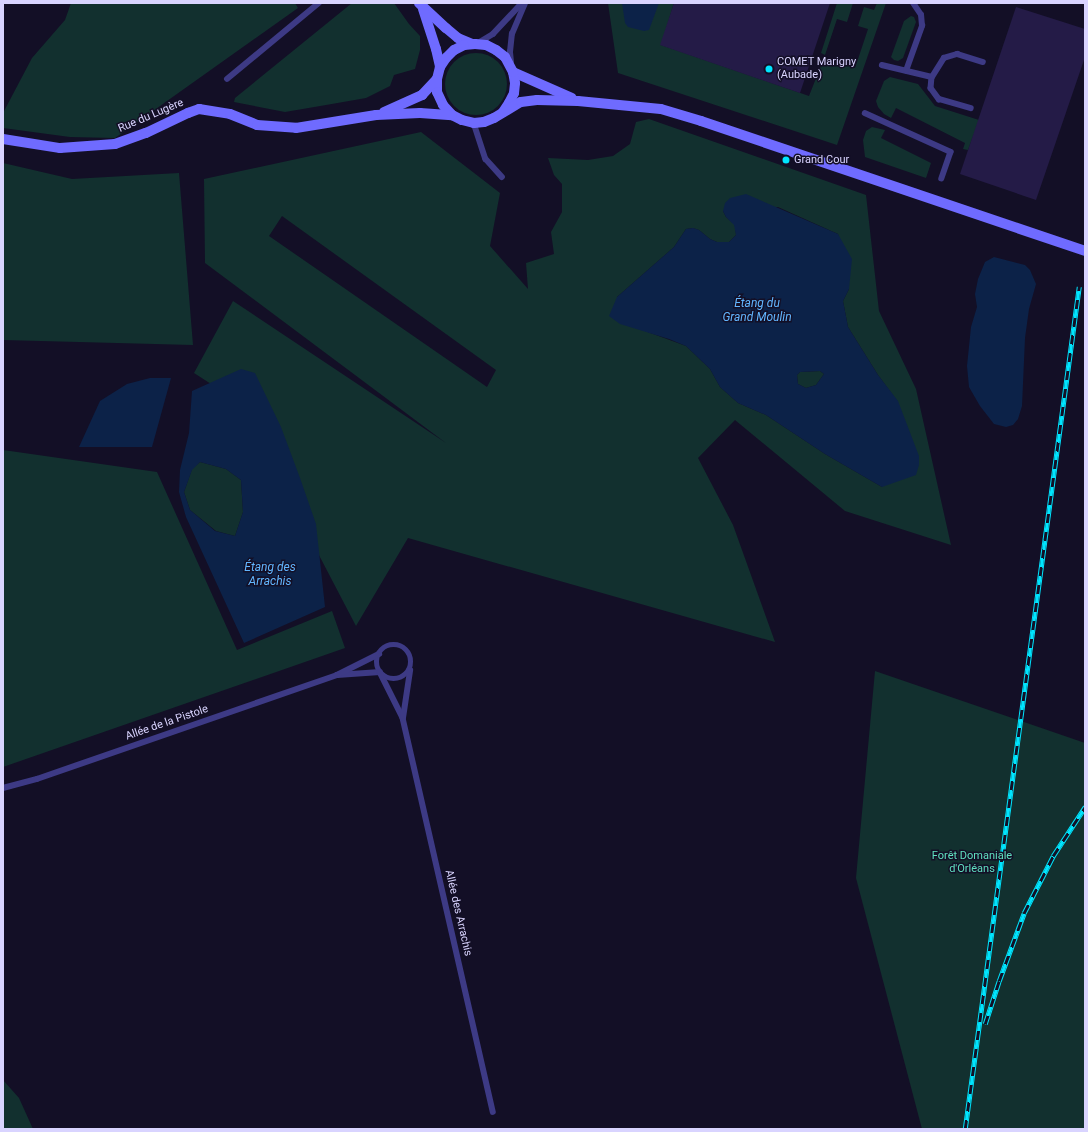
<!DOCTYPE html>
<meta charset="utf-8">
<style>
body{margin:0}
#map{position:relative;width:1088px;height:1132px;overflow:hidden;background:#130f26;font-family:Roboto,sans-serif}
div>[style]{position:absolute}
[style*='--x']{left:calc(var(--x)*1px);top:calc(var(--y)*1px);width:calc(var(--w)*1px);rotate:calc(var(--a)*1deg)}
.green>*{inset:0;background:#12302f}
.round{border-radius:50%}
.water>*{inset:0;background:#0c2248}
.building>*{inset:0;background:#241b47}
.lane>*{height:5.5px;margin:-2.75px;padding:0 2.75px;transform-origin:2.75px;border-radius:2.75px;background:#3d3a85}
.lane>.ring{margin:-2.75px;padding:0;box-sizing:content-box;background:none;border:5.5px solid #3d3a85;border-radius:50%}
.secondary>*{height:10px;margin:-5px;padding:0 5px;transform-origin:5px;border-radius:5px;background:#6f6bff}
.rail>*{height:4.5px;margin-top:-2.25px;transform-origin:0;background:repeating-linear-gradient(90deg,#130f26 0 9px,#00e5ff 0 18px);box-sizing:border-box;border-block:1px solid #00e5ff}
.dots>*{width:11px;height:11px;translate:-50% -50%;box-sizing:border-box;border:2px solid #130f26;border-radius:50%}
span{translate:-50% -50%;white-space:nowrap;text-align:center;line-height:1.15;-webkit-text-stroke:3px #130f26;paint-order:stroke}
.poi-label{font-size:11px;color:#d9d4ff}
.left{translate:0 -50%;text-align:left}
.street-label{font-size:11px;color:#d9d4ff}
.park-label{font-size:11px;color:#5fe0c0}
.water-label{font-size:12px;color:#62b6ff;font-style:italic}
.frame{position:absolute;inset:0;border:4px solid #d9d4ff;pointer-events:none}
</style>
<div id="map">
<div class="green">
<i style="clip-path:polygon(71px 3px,295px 3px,298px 8px,115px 138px,70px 137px,3px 128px,3px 113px,32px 58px,65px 20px)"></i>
<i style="clip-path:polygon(352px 3px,394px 3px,409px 24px,420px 36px,420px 50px,415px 69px,394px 75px,390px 86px,366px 98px,326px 105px,285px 112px,234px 102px,235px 98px)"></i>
<i style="clip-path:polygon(608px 3px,674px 3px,661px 45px,809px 96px,824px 58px,855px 68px,868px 29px,858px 26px,864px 7px,874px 10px,877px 3px,886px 3px,837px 145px,618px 73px)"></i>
<i style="clip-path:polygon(837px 3px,853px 3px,847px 22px,837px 19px,825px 55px,821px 53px)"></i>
<i style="clip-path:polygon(911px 16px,914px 17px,916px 22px,903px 58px,898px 61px,894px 60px,891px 57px,904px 21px)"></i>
<i class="round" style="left:445px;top:53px;width:62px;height:62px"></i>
<i style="clip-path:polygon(890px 77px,918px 84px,935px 106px,979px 120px,968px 150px,963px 149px,965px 143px,896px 108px,891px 118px,884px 114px,878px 107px,876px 101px,884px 81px)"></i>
<i style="clip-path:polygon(evenodd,649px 119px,866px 195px,879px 311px,916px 389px,951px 545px,845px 511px,735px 420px,698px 458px,733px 525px,775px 642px,408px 538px,356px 626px,239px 402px,194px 373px,233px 301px,446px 443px,205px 263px,204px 179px,421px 132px,500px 193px,490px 246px,528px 289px,526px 263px,554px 254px,551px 232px,562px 212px,562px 184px,554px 175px,548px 158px,588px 160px,613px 156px,630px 144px,636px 122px,649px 119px,778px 207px,838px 234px,849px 289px,843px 301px,848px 327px,878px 375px,898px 402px,882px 487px,825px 454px,766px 415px,738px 403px,720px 387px,710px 369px,686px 346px,645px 331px,617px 297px,674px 247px,686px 229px,693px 228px,699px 230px,710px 239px,717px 242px,729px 242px,736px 235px,735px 225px,726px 217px,723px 211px,778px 207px,649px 119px,282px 216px,496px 370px,487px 387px,269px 236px,282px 216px)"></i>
<i style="clip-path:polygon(872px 127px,885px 130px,881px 138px,931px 163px,926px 178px,865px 157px,863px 140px,866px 131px)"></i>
<i style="clip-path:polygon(3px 163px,72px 179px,179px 173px,193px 345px,3px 340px)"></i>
<i style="clip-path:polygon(820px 371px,824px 374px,816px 385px,806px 388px,798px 384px,797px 375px,800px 372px)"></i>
<i style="clip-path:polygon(3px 450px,157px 472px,237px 650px,332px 611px,345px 648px,3px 767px)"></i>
<i style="clip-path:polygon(200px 462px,226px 469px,241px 480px,243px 512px,235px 536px,216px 531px,190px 510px,184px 492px,192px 469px)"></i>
<i style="clip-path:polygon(875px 671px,1085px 743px,1085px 1129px,922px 1129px,856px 878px)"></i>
<i style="clip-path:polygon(3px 1080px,19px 1098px,33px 1129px,3px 1129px)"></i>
</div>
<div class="water">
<i style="clip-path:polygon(622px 3px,659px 3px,649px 30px,644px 31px,628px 27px,625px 23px)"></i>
<i style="clip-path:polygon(evenodd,746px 194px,838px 234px,852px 259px,849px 289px,843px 301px,848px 327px,878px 375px,898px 401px,919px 456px,919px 465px,916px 475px,882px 487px,825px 454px,766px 415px,738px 403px,720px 387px,710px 369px,686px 346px,669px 339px,620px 324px,609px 316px,617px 297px,674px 247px,686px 229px,693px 228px,699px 230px,710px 239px,717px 242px,729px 242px,736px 235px,734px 225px,726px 217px,723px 211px,725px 203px,730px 198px,746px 194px,820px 371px,824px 374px,816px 385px,806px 388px,798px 384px,797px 375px,800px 372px,820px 371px)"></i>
<i style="clip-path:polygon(994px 257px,1025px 265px,1030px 270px,1036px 284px,1029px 309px,1025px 338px,1022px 406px,1018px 419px,1013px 425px,1006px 427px,994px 424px,980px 406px,969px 387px,967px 366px,971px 327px,977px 307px,975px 294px,978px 279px,985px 262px)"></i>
<i style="clip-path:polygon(evenodd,241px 369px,255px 373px,281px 427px,300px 478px,316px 524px,325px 607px,244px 643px,186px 517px,179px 492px,180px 470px,189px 433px,192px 391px,241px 369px,200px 462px,226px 469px,241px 480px,243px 512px,235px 536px,215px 531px,190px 510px,184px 492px,192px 470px,200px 462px)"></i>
<i style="clip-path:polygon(150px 378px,171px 378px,152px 447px,79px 447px,100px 401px,127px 384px)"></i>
</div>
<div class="building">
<i style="clip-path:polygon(674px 3px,830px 3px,800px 93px,660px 45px)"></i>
<i style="clip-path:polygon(1016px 7px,1085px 29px,1085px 57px,1036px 200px,960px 174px)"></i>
</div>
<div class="lane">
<i style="--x:478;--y:43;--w:17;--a:-31"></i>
<i style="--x:493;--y:34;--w:42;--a:-46.9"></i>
<i style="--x:511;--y:62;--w:10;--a:-96"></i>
<i style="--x:510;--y:52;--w:18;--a:-84"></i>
<i style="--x:512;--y:34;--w:34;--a:-67"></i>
<i style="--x:882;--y:65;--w:51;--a:13.5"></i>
<i style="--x:932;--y:77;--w:11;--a:95"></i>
<i style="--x:931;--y:88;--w:14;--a:54"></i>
<i style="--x:939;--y:99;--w:33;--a:16"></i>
<i style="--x:906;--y:71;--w:48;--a:-70.4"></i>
<i style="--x:922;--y:26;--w:11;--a:-95"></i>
<i style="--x:921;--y:15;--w:14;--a:-124"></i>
<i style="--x:932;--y:77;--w:22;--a:-58"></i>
<i style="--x:944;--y:58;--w:14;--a:-17"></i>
<i style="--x:957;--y:54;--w:27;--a:17"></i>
<i style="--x:227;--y:79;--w:119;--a:-39.6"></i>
<i style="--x:865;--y:113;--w:94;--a:24.4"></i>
<i style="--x:951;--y:152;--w:28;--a:109"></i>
<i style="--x:474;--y:123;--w:38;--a:72"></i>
<i style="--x:486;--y:159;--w:24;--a:48"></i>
<i class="ring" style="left:377px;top:645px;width:28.5px;height:28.5px"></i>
<i style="--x:337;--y:675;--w:43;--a:-4"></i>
<i style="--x:380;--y:672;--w:51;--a:63.4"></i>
<i style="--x:403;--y:718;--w:404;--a:77.1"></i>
<i style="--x:403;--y:718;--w:48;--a:-81.5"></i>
<i style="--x:3;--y:788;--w:35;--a:-15"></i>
<i style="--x:37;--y:779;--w:318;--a:-19.1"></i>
<i style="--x:337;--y:675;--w:47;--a:-26.6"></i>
</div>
<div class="secondary">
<i style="--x:419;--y:3;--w:37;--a:43"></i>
<i style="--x:446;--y:28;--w:16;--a:40"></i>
<i style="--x:458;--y:38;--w:15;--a:23"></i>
<i style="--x:423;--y:9;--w:42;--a:72"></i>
<i style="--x:436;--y:49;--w:18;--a:77"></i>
<i style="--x:513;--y:72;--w:64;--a:23.8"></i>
<i style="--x:384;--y:112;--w:42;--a:-24.1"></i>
<i style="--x:422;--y:95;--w:22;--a:-47"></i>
<i style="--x:503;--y:112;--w:11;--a:-56"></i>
<i style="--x:509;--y:103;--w:11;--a:-63"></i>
<i style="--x:514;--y:93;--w:10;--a:-84"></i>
<i style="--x:515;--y:83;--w:11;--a:-100"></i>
<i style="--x:513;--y:72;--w:17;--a:-118"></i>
<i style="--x:505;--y:57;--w:11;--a:-142"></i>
<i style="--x:496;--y:50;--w:11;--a:-153"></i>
<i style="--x:486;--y:45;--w:11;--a:-175"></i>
<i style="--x:475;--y:44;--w:11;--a:175"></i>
<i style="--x:464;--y:45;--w:11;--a:153"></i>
<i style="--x:454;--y:50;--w:11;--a:135"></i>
<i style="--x:446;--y:58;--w:11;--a:124"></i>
<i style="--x:440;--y:67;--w:12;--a:104"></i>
<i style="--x:437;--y:79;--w:13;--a:90"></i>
<i style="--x:437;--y:92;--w:14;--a:65"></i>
<i style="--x:443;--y:105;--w:13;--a:48"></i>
<i style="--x:452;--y:115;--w:11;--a:27"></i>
<i style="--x:462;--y:120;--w:12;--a:14"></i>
<i style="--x:474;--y:123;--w:10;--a:-6"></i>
<i style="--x:484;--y:122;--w:11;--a:-22"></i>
<i style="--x:494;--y:118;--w:31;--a:-31"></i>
<i style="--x:521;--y:102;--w:16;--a:-7"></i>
<i style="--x:537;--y:100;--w:41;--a:1.4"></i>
<i style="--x:578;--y:101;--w:83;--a:5.5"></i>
<i style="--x:661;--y:109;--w:42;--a:16.7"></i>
<i style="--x:701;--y:121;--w:405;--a:18.7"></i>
<i style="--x:3;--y:139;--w:58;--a:9"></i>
<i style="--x:60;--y:148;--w:55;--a:-4.2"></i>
<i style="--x:115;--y:144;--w:33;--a:-20"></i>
<i style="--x:146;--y:133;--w:47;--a:-25.5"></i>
<i style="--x:188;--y:113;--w:12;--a:-20"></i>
<i style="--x:199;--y:109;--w:31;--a:9"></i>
<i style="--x:230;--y:114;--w:29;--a:22"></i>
<i style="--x:257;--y:125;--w:39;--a:4"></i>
<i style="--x:296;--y:128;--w:81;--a:-9.2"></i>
<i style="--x:376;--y:115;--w:44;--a:-2.6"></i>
<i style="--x:420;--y:113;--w:32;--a:4"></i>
</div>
<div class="rail">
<i style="--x:985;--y:1024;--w:45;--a:-72"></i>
<i style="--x:999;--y:981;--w:72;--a:-69.8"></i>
<i style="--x:1024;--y:913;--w:64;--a:-63"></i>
<i style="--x:1053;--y:856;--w:59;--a:-56.9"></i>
<i style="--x:965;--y:1129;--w:850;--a:-82.29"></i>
</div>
<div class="dots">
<i style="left:769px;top:69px;background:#00e5ff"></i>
<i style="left:786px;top:160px;background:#00e5ff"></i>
</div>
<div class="poi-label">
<span class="left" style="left:777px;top:69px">COMET Marigny<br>(Aubade)</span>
<span class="left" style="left:794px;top:160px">Grand Cour</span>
</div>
<div class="street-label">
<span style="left:151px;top:116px;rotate:-23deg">Rue du Lugère</span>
<span style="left:167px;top:723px;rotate:-19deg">Allée de la Pistole</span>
<span style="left:458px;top:913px;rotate:77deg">Allée des Arrachis</span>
</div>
<div class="park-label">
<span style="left:972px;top:863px">Forêt Domaniale<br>d'Orléans</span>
</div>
<div class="water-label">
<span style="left:757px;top:311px">Étang du<br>Grand Moulin</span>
<span style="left:270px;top:575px">Étang des<br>Arrachis</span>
</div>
<div class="frame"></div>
</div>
